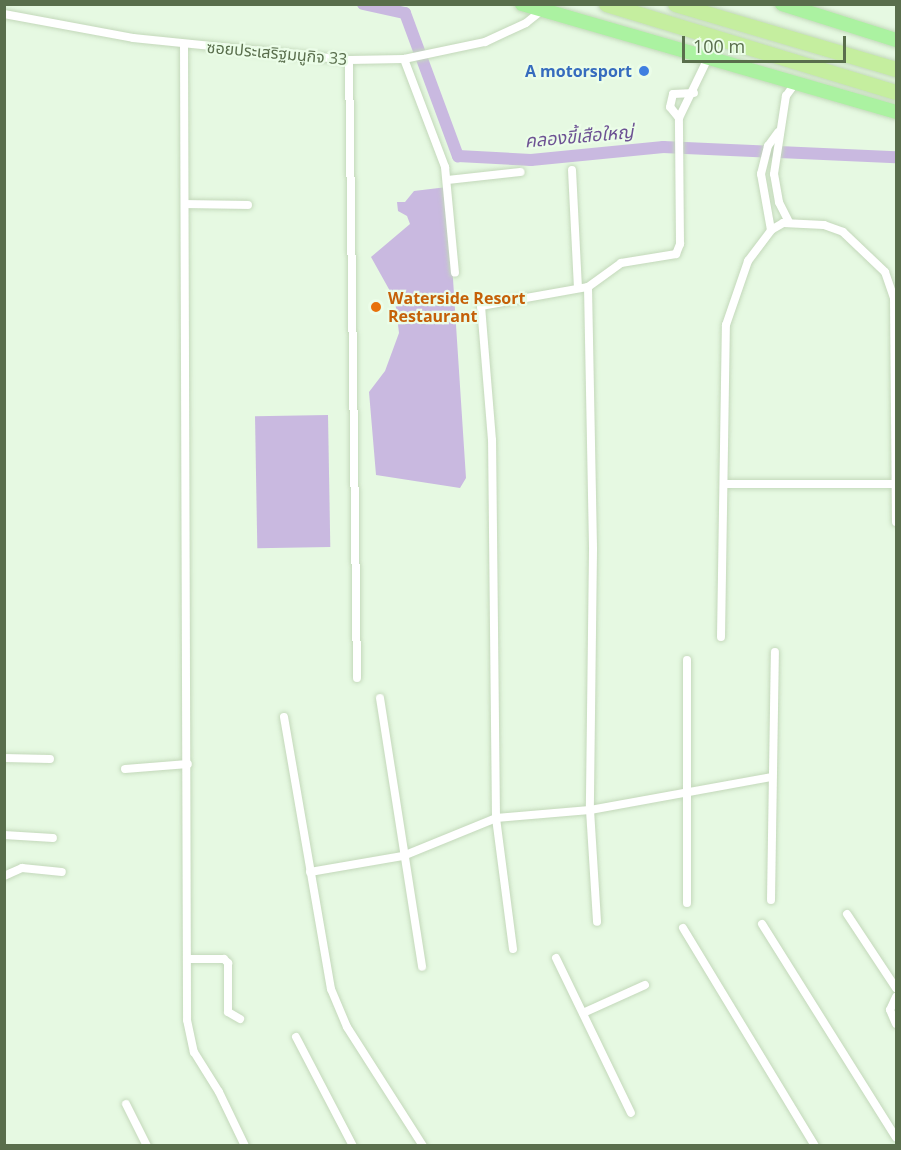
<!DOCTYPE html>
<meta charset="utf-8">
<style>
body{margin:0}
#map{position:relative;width:901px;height:1150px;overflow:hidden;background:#e6f9e2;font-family:"Open Sans","Noto Sans Thai",sans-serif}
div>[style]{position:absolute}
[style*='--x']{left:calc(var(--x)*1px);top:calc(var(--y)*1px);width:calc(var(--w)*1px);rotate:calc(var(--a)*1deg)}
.water>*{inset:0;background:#c9b9e0;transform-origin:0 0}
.canal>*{height:12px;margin:-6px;padding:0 6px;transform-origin:6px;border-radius:6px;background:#c9b9e0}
.roads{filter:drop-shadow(0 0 2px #c3d8ba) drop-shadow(0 0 2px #c3d8ba)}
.minor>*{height:8px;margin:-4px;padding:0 4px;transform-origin:4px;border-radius:4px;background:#fff}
.primary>*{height:14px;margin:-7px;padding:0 7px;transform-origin:7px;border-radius:7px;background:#abf2a1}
.motorway>*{height:15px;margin:-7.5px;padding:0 7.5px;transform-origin:7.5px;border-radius:7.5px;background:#c5ee9f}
.dots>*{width:16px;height:16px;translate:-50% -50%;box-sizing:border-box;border:3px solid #ebfde8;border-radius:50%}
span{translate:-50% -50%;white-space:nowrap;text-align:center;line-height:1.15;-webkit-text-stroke:4.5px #ebfde8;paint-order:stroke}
.street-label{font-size:16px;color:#596e4c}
.shop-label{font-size:16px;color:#366cbe;font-weight:700}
.right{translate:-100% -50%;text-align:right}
.food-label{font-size:16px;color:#c56008;font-weight:700}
.left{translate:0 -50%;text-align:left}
.water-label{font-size:18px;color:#6d5293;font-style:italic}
.frame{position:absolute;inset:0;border:6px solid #596e4c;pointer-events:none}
.scale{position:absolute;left:682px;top:36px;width:164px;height:27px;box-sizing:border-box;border:3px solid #596e4c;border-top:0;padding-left:8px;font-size:18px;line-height:21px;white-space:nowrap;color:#596e4c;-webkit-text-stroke:4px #ebfde8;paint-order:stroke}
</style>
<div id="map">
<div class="water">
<i style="clip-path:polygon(447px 187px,466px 478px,460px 488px,376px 475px,369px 392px,385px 371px,399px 333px,395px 300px,371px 257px,410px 224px,407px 216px,398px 211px,397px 202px,405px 202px,414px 191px)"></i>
<i style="left:328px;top:415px;width:132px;height:73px;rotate:89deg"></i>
</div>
<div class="canal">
<i style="--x:363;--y:4;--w:43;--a:12.1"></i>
<i style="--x:405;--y:13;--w:153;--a:69.7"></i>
<i style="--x:458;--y:156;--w:73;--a:3.1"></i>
<i style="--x:531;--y:160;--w:133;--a:-5.6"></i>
<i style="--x:663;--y:147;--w:233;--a:2.5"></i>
</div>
<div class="roads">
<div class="minor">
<i style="--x:4;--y:14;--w:131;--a:10.5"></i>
<i style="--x:133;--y:38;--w:217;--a:5.8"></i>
<i style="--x:349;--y:60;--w:55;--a:-1"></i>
<i style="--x:404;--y:59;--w:83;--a:-11.9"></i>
<i style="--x:485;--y:42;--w:45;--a:-24.9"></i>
<i style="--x:526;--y:23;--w:21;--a:-39"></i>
<i style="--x:184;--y:44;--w:976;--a:89.82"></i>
<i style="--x:187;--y:1020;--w:33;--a:78"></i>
<i style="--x:194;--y:1052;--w:47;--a:58"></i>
<i style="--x:219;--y:1092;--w:60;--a:64.3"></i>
<i style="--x:404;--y:59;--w:116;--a:69.2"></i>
<i style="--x:445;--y:167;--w:106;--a:84.6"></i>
<i style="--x:349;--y:60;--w:618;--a:89.26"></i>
<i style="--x:679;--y:118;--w:14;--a:-129"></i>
<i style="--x:670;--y:107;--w:13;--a:-77"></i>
<i style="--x:673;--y:94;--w:21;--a:-3"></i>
<i style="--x:572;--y:170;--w:118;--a:87.1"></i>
<i style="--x:447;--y:180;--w:74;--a:-6.2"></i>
<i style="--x:186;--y:204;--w:62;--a:0.9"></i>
<i style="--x:789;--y:222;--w:22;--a:-117"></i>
<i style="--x:779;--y:202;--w:28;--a:-100"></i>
<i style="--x:774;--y:174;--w:79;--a:-81.3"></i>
<i style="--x:786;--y:96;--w:17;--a:-54"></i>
<i style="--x:771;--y:230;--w:57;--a:-100.1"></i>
<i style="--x:761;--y:174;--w:29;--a:-76"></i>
<i style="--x:768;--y:146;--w:17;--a:-54"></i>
<i style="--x:588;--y:287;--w:263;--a:88.9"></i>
<i style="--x:593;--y:550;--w:260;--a:90.7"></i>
<i style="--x:590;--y:810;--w:112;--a:86.4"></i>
<i style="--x:724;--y:484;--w:170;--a:0"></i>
<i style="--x:721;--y:637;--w:312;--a:-89.1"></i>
<i style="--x:726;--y:325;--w:68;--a:-71"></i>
<i style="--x:748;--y:261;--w:39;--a:-53"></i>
<i style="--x:771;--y:230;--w:14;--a:-30"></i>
<i style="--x:783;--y:223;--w:41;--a:2.8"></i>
<i style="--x:824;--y:225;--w:20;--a:20"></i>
<i style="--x:843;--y:232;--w:58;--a:43.6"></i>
<i style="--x:885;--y:272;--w:28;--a:71"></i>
<i style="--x:894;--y:298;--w:224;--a:89.5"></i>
<i style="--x:380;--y:698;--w:272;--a:81.1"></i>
<i style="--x:284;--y:717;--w:276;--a:80.2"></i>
<i style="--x:331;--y:989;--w:41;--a:67.2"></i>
<i style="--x:347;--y:1027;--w:141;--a:57.4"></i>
<i style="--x:4;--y:758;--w:46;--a:1.2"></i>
<i style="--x:125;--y:769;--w:63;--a:-4.5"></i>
<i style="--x:4;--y:835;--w:49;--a:3.5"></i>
<i style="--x:310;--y:872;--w:94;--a:-9.8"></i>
<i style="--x:403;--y:856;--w:100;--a:-22.2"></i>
<i style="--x:496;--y:818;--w:94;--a:-4.9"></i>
<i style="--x:590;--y:810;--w:184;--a:-10.3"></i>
<i style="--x:4;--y:876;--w:20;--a:-24"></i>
<i style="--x:22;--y:868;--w:40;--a:5.7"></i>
<i style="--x:771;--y:900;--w:248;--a:-89.1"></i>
<i style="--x:687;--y:903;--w:243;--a:-90"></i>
<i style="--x:847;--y:914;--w:89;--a:56.5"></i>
<i style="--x:762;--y:924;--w:252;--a:57.9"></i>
<i style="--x:683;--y:928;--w:255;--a:58.8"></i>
<i style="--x:513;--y:949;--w:132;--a:-97.4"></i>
<i style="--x:496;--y:818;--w:378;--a:-90.6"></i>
<i style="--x:492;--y:440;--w:134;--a:-94.7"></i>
<i style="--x:481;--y:306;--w:109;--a:-10.1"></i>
<i style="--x:588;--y:287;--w:41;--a:-36"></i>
<i style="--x:621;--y:263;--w:56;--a:-9.3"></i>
<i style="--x:676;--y:254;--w:11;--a:-68"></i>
<i style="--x:680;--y:244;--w:126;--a:-90.5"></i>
<i style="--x:679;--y:118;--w:69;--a:-64.2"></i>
<i style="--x:556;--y:958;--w:172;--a:64.2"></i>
<i style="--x:189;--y:959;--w:35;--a:0"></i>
<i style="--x:224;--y:959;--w:6;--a:45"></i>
<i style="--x:228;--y:963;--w:49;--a:90"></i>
<i style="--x:228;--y:1012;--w:14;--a:30"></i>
<i style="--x:896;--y:997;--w:14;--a:115"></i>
<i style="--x:890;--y:1010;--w:15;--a:67"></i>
<i style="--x:583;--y:1013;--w:68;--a:-24.3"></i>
<i style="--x:296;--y:1037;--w:123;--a:62.4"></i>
<i style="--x:126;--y:1104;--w:47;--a:63.4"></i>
</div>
<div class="primary">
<i style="--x:522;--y:4;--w:389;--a:16.1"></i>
<i style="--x:782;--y:4;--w:120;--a:17.5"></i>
</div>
<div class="motorway">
<i style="--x:606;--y:4;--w:303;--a:16.9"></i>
<i style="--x:675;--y:4;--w:230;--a:16.4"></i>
</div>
</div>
<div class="dots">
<i style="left:644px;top:71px;background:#3f7fe0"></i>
<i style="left:376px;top:307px;background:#e8710a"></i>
</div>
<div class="street-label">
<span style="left:277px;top:53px;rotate:5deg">ซอยประเสริฐมนูกิจ 33</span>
</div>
<div class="shop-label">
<span class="right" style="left:632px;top:71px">A motorsport</span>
</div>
<div class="food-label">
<span class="left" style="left:388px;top:307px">Waterside Resort<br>Restaurant</span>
</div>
<div class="water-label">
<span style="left:579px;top:136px;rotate:-5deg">คลองขี้เสือใหญ่</span>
</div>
<div class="frame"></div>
<div class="scale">100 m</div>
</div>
